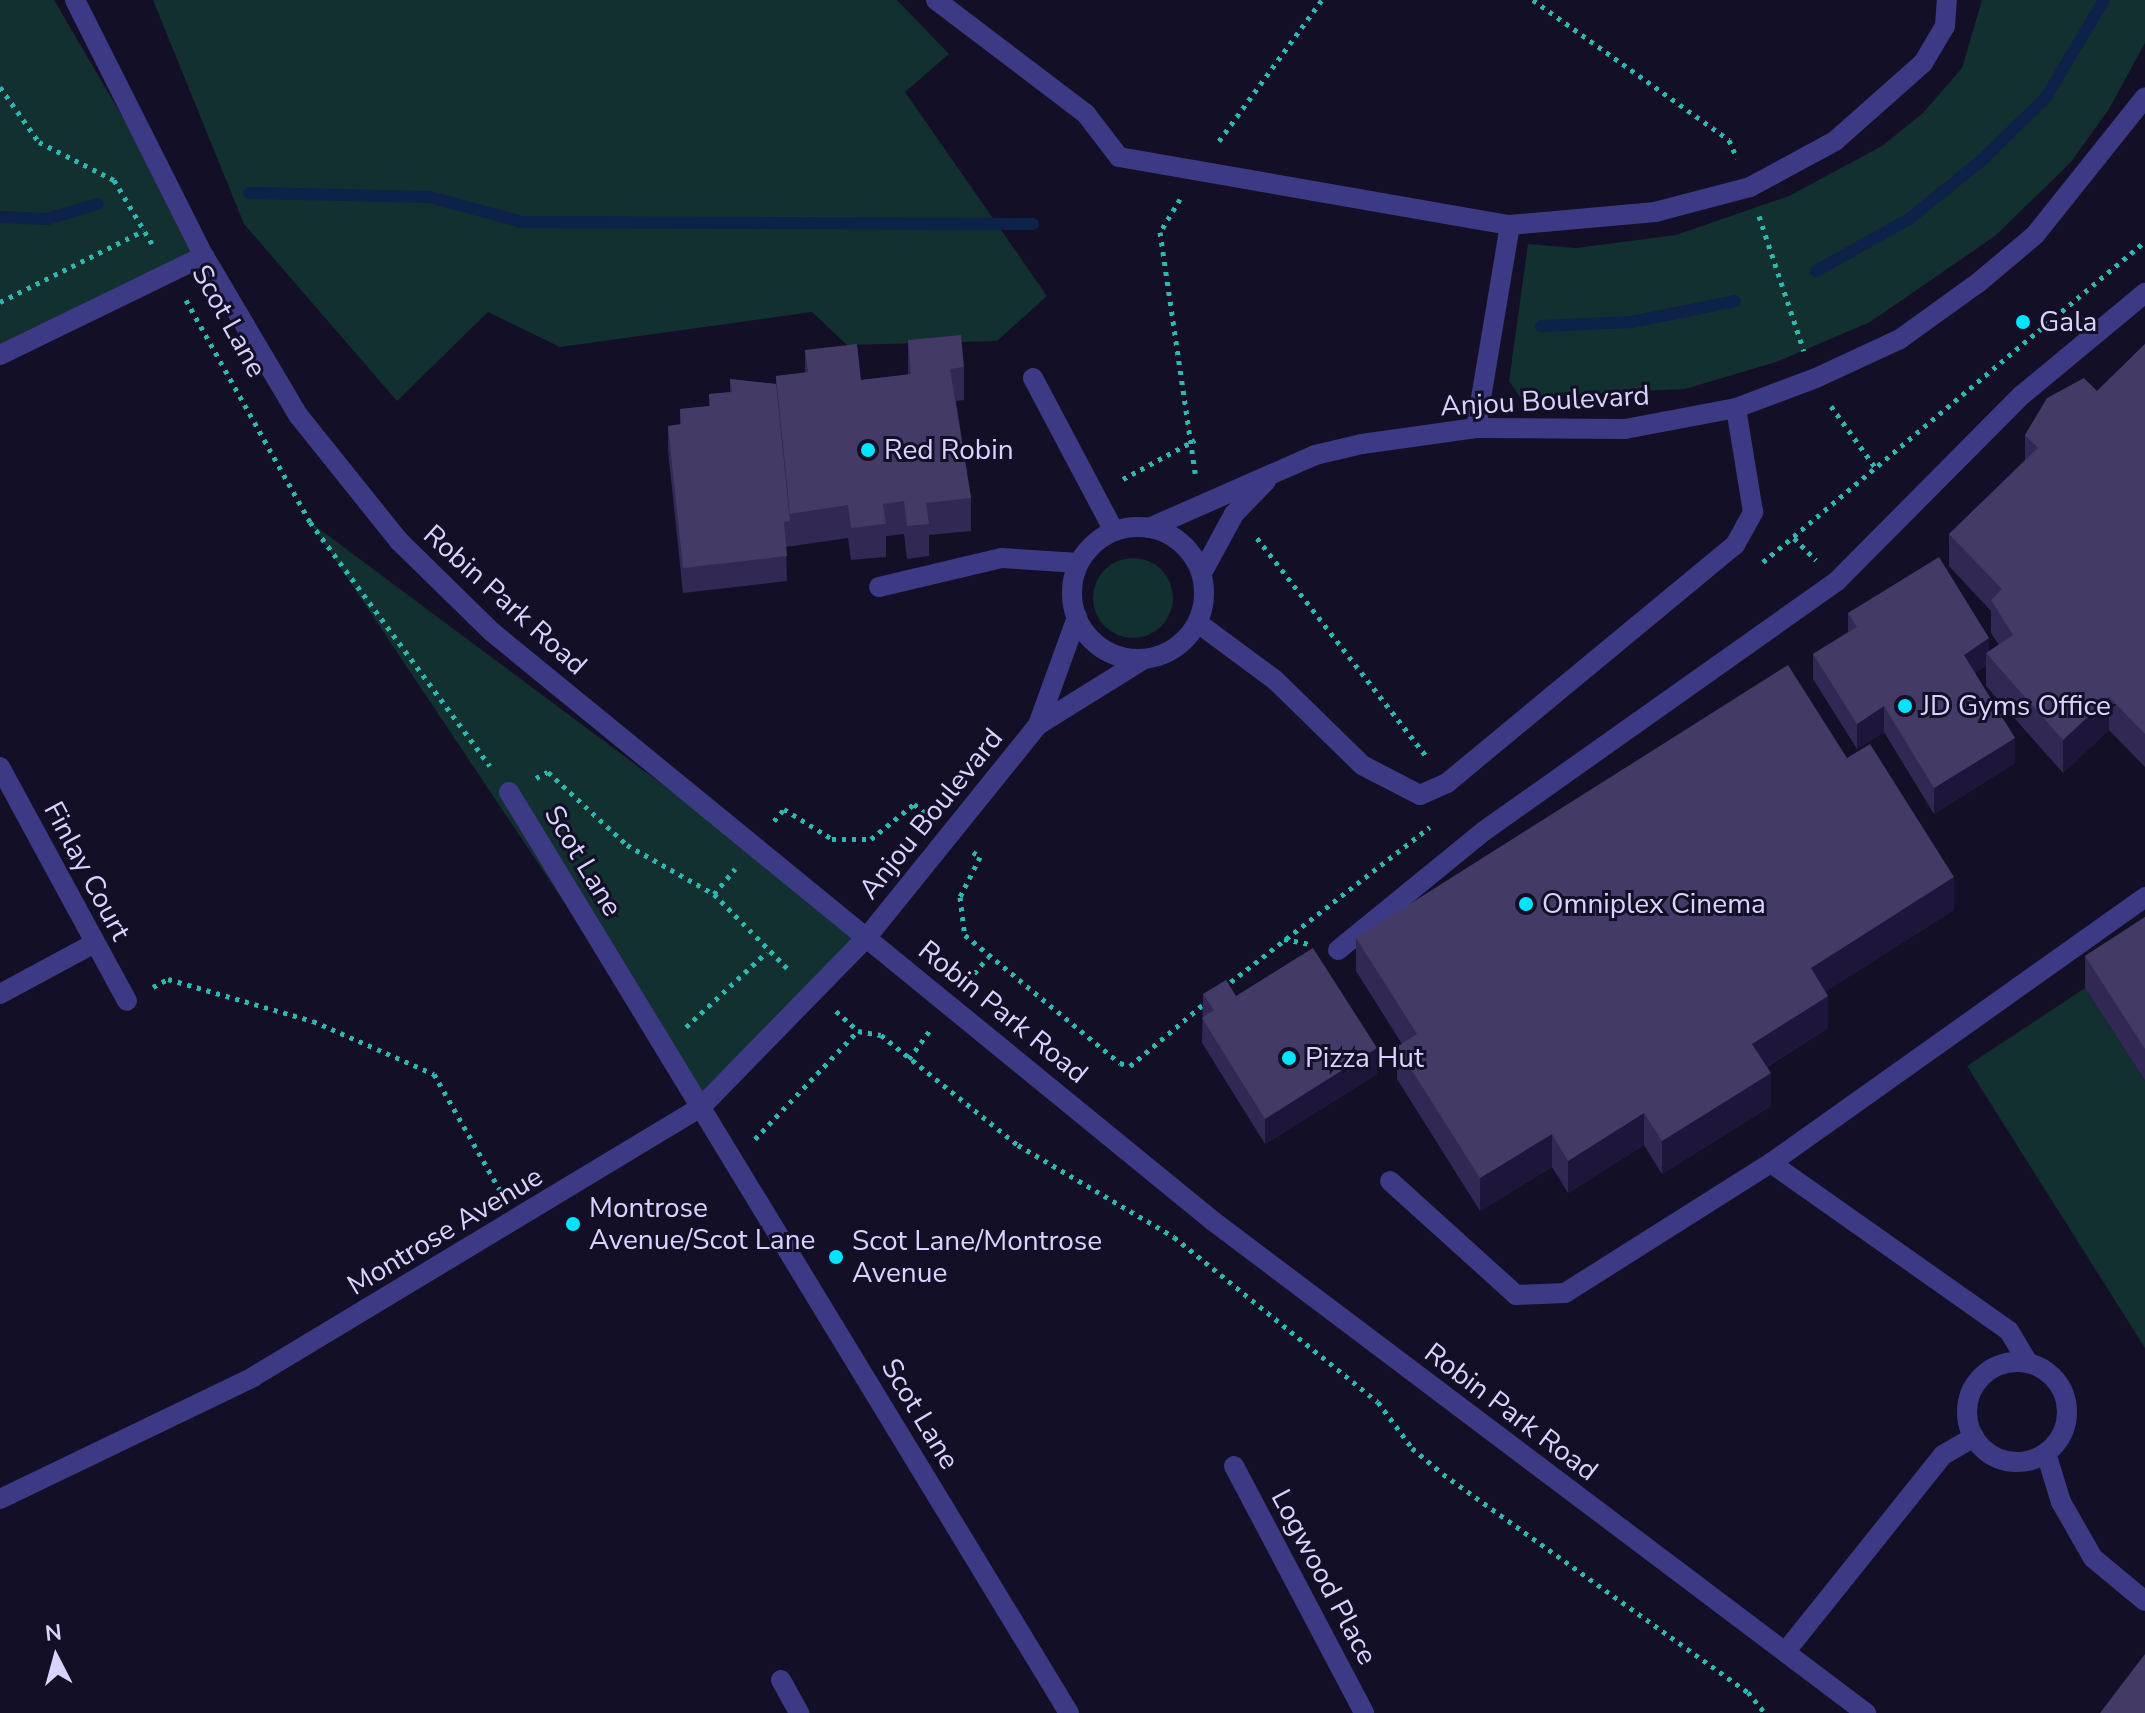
<!DOCTYPE html>
<style>
body{margin:0}
#map{position:relative;width:2145px;height:1713px;overflow:hidden;background:#130f26;font-family:"Nunito Sans",sans-serif}
div>[style]{position:absolute}
[style*='--x']{left:calc(var(--x)*1px);top:calc(var(--y)*1px);width:calc(var(--w)*1px);rotate:calc(var(--a)*1deg)}
.green>*{inset:0;background:#12302f}
.round{border-radius:50%}
.stream>*{height:12px;margin:-6px;padding:0 6px;transform-origin:6px;border-radius:6px;background:#0c2248}
.path>*{height:5px;margin-top:-2.5px;transform-origin:0;background:repeating-linear-gradient(90deg,#2fb8b0 0 4px,transparent 0 10px)}
.minor>*{height:20px;margin:-10px;padding:0 10px;transform-origin:10px;border-radius:10px;background:#3d3a85}
.minor>.ring{margin:-10px;padding:0;box-sizing:content-box;background:none;border:20px solid #3d3a85;border-radius:50%}
.wall>*{inset:0;background:#312854}
.shaded-wall>*{inset:0;background:#1d163a}
.building>*{inset:0;background:#433a66}
.dots>*{width:22px;height:22px;translate:-50% -50%;box-sizing:border-box;border:4px solid #130f26;border-radius:50%}
span{translate:-50% -50%;white-space:nowrap;text-align:center;line-height:1.15;-webkit-text-stroke:6px #130f26;paint-order:stroke}
.street-label{font-size:28px;color:#d9d4ff}
.poi-label{font-size:28px;color:#d9d4ff}
.left{translate:0 -50%;text-align:left}
.north{position:absolute;left:16px;top:1617px;width:80px;height:80px;-webkit-text-stroke:6px #130f26;paint-order:stroke;rotate:354deg;font-size:22px;font-weight:700;line-height:32px;text-align:center;color:#d9d4ff}
.north::after{content:'';display:block;margin:auto;width:28px;height:36px;background:#d9d4ff;clip-path:polygon(50% 0,100% 100%,50% 72%,0 100%)}
</style>
<div id="map">
<div class="green">
<i style="clip-path:polygon(0 0,54px 0,204px 256px,0 355px)"></i>
<i style="clip-path:polygon(153px 0,897px 0,949px 54px,905px 92px,1047px 296px,997px 341px,847px 345px,812px 312px,560px 347px,488px 312px,397px 401px,244px 224px)"></i>
<i style="clip-path:polygon(1982px 0,2145px 0,2145px 43px,2109px 109px,2071px 162px,1995px 236px,1870px 322px,1776px 362px,1685px 389px,1520px 397px,1509px 381px,1528px 244px,1576px 248px,1676px 235px,1789px 196px,1882px 146px,1923px 113px,1962px 68px)"></i>
<i style="clip-path:polygon(310px 522px,867px 937px,701px 1107px)"></i>
<i class="round" style="left:1093px;top:558px;width:80px;height:80px"></i>
<i style="clip-path:polygon(2085px 988px,2145px 1081px,2145px 1348px,1967px 1066px)"></i>
</div>
<div class="stream">
<i style="--x:249;--y:193;--w:181;--a:1.3"></i>
<i style="--x:430;--y:197;--w:95;--a:15.2"></i>
<i style="--x:522;--y:222;--w:511;--a:0.22"></i>
<i style="--x:0;--y:217;--w:47;--a:2.4"></i>
<i style="--x:47;--y:219;--w:53;--a:-16.4"></i>
<i style="--x:1816;--y:271;--w:107;--a:-29.2"></i>
<i style="--x:1909;--y:219;--w:94;--a:-38.9"></i>
<i style="--x:1982;--y:160;--w:90;--a:-44.5"></i>
<i style="--x:2046;--y:97;--w:113;--a:-59.1"></i>
<i style="--x:1541;--y:326;--w:91;--a:-2.5"></i>
<i style="--x:1632;--y:322;--w:105;--a:-11.5"></i>
</div>
<div class="path">
<i style="--x:1533;--y:0;--w:241;--a:35.5"></i>
<i style="--x:1729;--y:140;--w:20;--a:66"></i>
<i style="--x:0;--y:87;--w:67;--a:54.7"></i>
<i style="--x:39;--y:142;--w:84;--a:26.9"></i>
<i style="--x:114;--y:180;--w:78;--a:59.2"></i>
<i style="--x:1219;--y:141;--w:175;--a:-53.9"></i>
<i style="--x:1180;--y:199;--w:39;--a:121"></i>
<i style="--x:1160;--y:232;--w:244;--a:81.7"></i>
<i style="--x:1759;--y:216;--w:142;--a:71.6"></i>
<i style="--x:186;--y:300;--w:254;--a:60.8"></i>
<i style="--x:310;--y:522;--w:303;--a:53.6"></i>
<i style="--x:0;--y:302;--w:160;--a:-26.4"></i>
<i style="--x:1831;--y:406;--w:75;--a:54.2"></i>
<i style="--x:1123;--y:479;--w:82;--a:-28.4"></i>
<i style="--x:1257;--y:538;--w:277;--a:52.2"></i>
<i style="--x:1794;--y:538;--w:31;--a:45"></i>
<i style="--x:1763;--y:562;--w:499;--a:-40"></i>
<i style="--x:536;--y:778;--w:13;--a:-27"></i>
<i style="--x:548;--y:772;--w:108;--a:42.7"></i>
<i style="--x:627;--y:845;--w:100;--a:29.4"></i>
<i style="--x:714;--y:894;--w:107;--a:45.4"></i>
<i style="--x:774;--y:821;--w:16;--a:-50"></i>
<i style="--x:784;--y:809;--w:57;--a:32"></i>
<i style="--x:832;--y:839;--w:39;--a:0"></i>
<i style="--x:871;--y:839;--w:55;--a:-39.1"></i>
<i style="--x:914;--y:804;--w:14;--a:39"></i>
<i style="--x:973;--y:852;--w:9;--a:36"></i>
<i style="--x:980;--y:857;--w:45;--a:116.6"></i>
<i style="--x:960;--y:897;--w:38;--a:83"></i>
<i style="--x:965;--y:935;--w:201;--a:39.6"></i>
<i style="--x:1120;--y:1063;--w:10;--a:17"></i>
<i style="--x:1130;--y:1066;--w:99;--a:-40.1"></i>
<i style="--x:714;--y:894;--w:33;--a:-50"></i>
<i style="--x:1284;--y:939;--w:25;--a:11"></i>
<i style="--x:968;--y:981;--w:31;--a:-50"></i>
<i style="--x:153;--y:987;--w:17;--a:-28"></i>
<i style="--x:168;--y:979;--w:151;--a:16.2"></i>
<i style="--x:313;--y:1021;--w:132;--a:23.7"></i>
<i style="--x:434;--y:1074;--w:133;--a:60.4"></i>
<i style="--x:1223;--y:988;--w:262;--a:-37.9"></i>
<i style="--x:836;--y:1011;--w:30;--a:42"></i>
<i style="--x:686;--y:1027;--w:110;--a:-42.8"></i>
<i style="--x:909;--y:1059;--w:36;--a:-54"></i>
<i style="--x:755;--y:1139;--w:149;--a:-46.4"></i>
<i style="--x:858;--y:1031;--w:23;--a:10"></i>
<i style="--x:881;--y:1035;--w:176;--a:38.8"></i>
<i style="--x:1018;--y:1145;--w:181;--a:30.5"></i>
<i style="--x:1174;--y:1237;--w:262;--a:39"></i>
<i style="--x:1378;--y:1402;--w:57;--a:53.5"></i>
<i style="--x:1412;--y:1448;--w:40;--a:40"></i>
<i style="--x:1443;--y:1474;--w:375;--a:35.6"></i>
<i style="--x:1748;--y:1692;--w:27;--a:51"></i>
</div>
<div class="minor">
<i style="--x:75;--y:0;--w:287;--a:63.3"></i>
<i style="--x:204;--y:256;--w:185;--a:59.4"></i>
<i style="--x:298;--y:415;--w:160;--a:51.3"></i>
<i style="--x:398;--y:540;--w:132;--a:44.4"></i>
<i style="--x:492;--y:632;--w:931;--a:39.25"></i>
<i style="--x:1213;--y:1221;--w:818;--a:37"></i>
<i style="--x:936;--y:0;--w:188;--a:37.2"></i>
<i style="--x:1086;--y:114;--w:54;--a:52.5"></i>
<i style="--x:1119;--y:157;--w:397;--a:9.9"></i>
<i style="--x:1510;--y:225;--w:146;--a:-5.1"></i>
<i style="--x:1655;--y:212;--w:98;--a:-14.7"></i>
<i style="--x:1750;--y:187;--w:97;--a:-28.4"></i>
<i style="--x:1835;--y:141;--w:118;--a:-41.6"></i>
<i style="--x:1923;--y:63;--w:43;--a:-59.3"></i>
<i style="--x:1945;--y:26;--w:26;--a:-86"></i>
<i style="--x:0;--y:355;--w:227;--a:-25.9"></i>
<i style="--x:1033;--y:378;--w:173;--a:62.1"></i>
<i style="--x:1476;--y:428;--w:206;--a:-80.5"></i>
<i class="ring" style="left:1072px;top:527px;width:112px;height:112px"></i>
<i style="--x:1149;--y:528;--w:181;--a:-23.7"></i>
<i style="--x:1315;--y:455;--w:48;--a:-13.2"></i>
<i style="--x:1362;--y:444;--w:115;--a:-8"></i>
<i style="--x:1476;--y:428;--w:149;--a:0.4"></i>
<i style="--x:1625;--y:429;--w:113;--a:-10.7"></i>
<i style="--x:1736;--y:408;--w:85;--a:-20.6"></i>
<i style="--x:1816;--y:378;--w:93;--a:-24.9"></i>
<i style="--x:1900;--y:339;--w:96;--a:-35.7"></i>
<i style="--x:1978;--y:283;--w:75;--a:-40.1"></i>
<i style="--x:2035;--y:235;--w:176;--a:-51.4"></i>
<i style="--x:1202;--y:573;--w:67;--a:-61.5"></i>
<i style="--x:1234;--y:514;--w:46;--a:-45.9"></i>
<i style="--x:879;--y:587;--w:126;--a:-13.3"></i>
<i style="--x:1002;--y:558;--w:77;--a:3.7"></i>
<i style="--x:1198;--y:623;--w:96;--a:36.5"></i>
<i style="--x:1275;--y:680;--w:122;--a:44.3"></i>
<i style="--x:1362;--y:765;--w:65;--a:27.3"></i>
<i style="--x:1420;--y:795;--w:30;--a:-24"></i>
<i style="--x:1447;--y:783;--w:374;--a:-39.6"></i>
<i style="--x:1735;--y:545;--w:38;--a:-61"></i>
<i style="--x:1753;--y:512;--w:105;--a:-99.3"></i>
<i style="--x:1038;--y:725;--w:125;--a:-31.9"></i>
<i style="--x:0;--y:767;--w:266;--a:61.5"></i>
<i style="--x:509;--y:792;--w:1078;--a:58.7"></i>
<i style="--x:1338;--y:950;--w:188;--a:-39.2"></i>
<i style="--x:1484;--y:831;--w:433;--a:-35.3"></i>
<i style="--x:1837;--y:581;--w:262;--a:-45.2"></i>
<i style="--x:2022;--y:395;--w:160;--a:-39.7"></i>
<i style="--x:0;--y:994;--w:106;--a:-28.3"></i>
<i style="--x:1771;--y:1163;--w:459;--a:-35.4"></i>
<i style="--x:1390;--y:1181;--w:170;--a:42.1"></i>
<i style="--x:1516;--y:1295;--w:49;--a:-2.3"></i>
<i style="--x:1565;--y:1293;--w:244;--a:-32.3"></i>
<i style="--x:1771;--y:1163;--w:291;--a:35.2"></i>
<i style="--x:2009;--y:1331;--w:37;--a:59"></i>
<i class="ring" style="left:1967px;top:1362px;width:80px;height:80px"></i>
<i style="--x:2046;--y:1453;--w:51;--a:73"></i>
<i style="--x:2061;--y:1502;--w:64;--a:60.3"></i>
<i style="--x:2093;--y:1558;--w:67;--a:39.6"></i>
<i style="--x:1234;--y:1466;--w:279;--a:62.2"></i>
<i style="--x:0;--y:1499;--w:281;--a:-25.7"></i>
<i style="--x:253;--y:1377;--w:523;--a:-31.08"></i>
<i style="--x:701;--y:1107;--w:238;--a:-45.7"></i>
<i style="--x:867;--y:937;--w:272;--a:-51.1"></i>
<i style="--x:1038;--y:725;--w:115;--a:-70.1"></i>
<i style="--x:1786;--y:1651;--w:251;--a:-51.3"></i>
<i style="--x:1943;--y:1455;--w:36;--a:-30"></i>
<i style="--x:781;--y:1680;--w:38;--a:61"></i>
</div>
<div class="wall">
<i style="clip-path:polygon(908px 340px,964px 367px,964px 400px,956px 401px,971px 498px,971px 531px,929px 535px,929px 556px,907px 559px,904px 534px,886px 536px,886px 557px,851px 560px,848px 538px,786px 547px,787px 581px,683px 593px,668px 451px,668px 426px,680px 425px,680px 409px,709px 406px,709px 394px,730px 392px,730px 379px,776px 384px,776px 376px,805px 373px,805px 350px,861px 380px,908px 375px)"></i>
<i style="clip-path:polygon(2145px 344px,2145px 767px,2109px 730px,2063px 773px,1986px 686px,1986px 666px,1975px 673px,2015px 763px,1934px 814px,1884px 732px,1857px 749px,1813px 679px,1813px 654px,1848px 632px,1848px 613px,1989px 651px,1999px 645px,1991px 633px,1991px 611px,1949px 566px,1949px 534px,2025px 460px,2025px 435px,2097px 391px)"></i>
<i style="clip-path:polygon(1954px 910px,1826px 991px,1828px 1028px,1767px 1067px,1771px 1106px,1662px 1174px,1644px 1145px,1568px 1193px,1552px 1167px,1480px 1211px,1397px 1079px,1397px 1047px,1402px 1044px,1356px 971px,1356px 938px)"></i>
<i style="clip-path:polygon(2145px 917px,2145px 1081px,2085px 988px,2085px 956px)"></i>
<i style="clip-path:polygon(1203px 994px,1236px 996px,1377px 1074px,1265px 1144px,1202px 1043px)"></i>
</div>
<div class="shaded-wall">
<i style="clip-path:polygon(1989px 638px,1989px 657px,1986px 653px,1986px 666px,1964px 680px,1964px 655px)"></i>
<i style="clip-path:polygon(2109px 697px,2109px 730px,2063px 773px,2063px 740px)"></i>
<i style="clip-path:polygon(1884px 706px,1884px 732px,1857px 749px,1857px 724px)"></i>
<i style="clip-path:polygon(2015px 738px,2015px 763px,1934px 814px,1934px 788px)"></i>
<i style="clip-path:polygon(1954px 877px,1954px 910px,1811px 1001px,1811px 968px)"></i>
<i style="clip-path:polygon(1828px 996px,1828px 1028px,1752px 1076px,1752px 1044px)"></i>
<i style="clip-path:polygon(1377px 1048px,1377px 1074px,1265px 1144px,1265px 1119px)"></i>
<i style="clip-path:polygon(1771px 1073px,1771px 1106px,1662px 1174px,1662px 1141px)"></i>
<i style="clip-path:polygon(1644px 1113px,1644px 1145px,1568px 1193px,1568px 1161px)"></i>
<i style="clip-path:polygon(1552px 1134px,1552px 1167px,1480px 1211px,1480px 1178px)"></i>
</div>
<div class="building">
<i style="clip-path:polygon(961px 335px,964px 367px,950px 369px,971px 498px,926px 503px,929px 524px,907px 526px,904px 501px,883px 504px,886px 524px,851px 528px,848px 505px,790px 514px,776px 376px,808px 372px,805px 350px,857px 344px,861px 380px,911px 374px,908px 340px)"></i>
<i style="clip-path:polygon(2145px 344px,2145px 734px,2109px 697px,2063px 740px,1986px 653px,2013px 635px,1991px 600px,2002px 589px,1949px 534px,2038px 448px,2025px 435px,2047px 398px,2084px 378px,2097px 391px)"></i>
<i style="clip-path:polygon(730px 379px,776px 384px,790px 521px,784px 522px,787px 556px,683px 568px,668px 426px,681px 424px,680px 409px,710px 406px,709px 394px,732px 392px)"></i>
<i style="clip-path:polygon(1939px 557px,1989px 638px,1964px 655px,2015px 738px,1934px 788px,1884px 706px,1857px 724px,1813px 654px,1857px 627px,1848px 613px)"></i>
<i style="clip-path:polygon(1788px 665px,1847px 758px,1870px 744px,1954px 877px,1811px 968px,1828px 996px,1752px 1044px,1771px 1073px,1662px 1141px,1644px 1113px,1568px 1161px,1552px 1134px,1480px 1178px,1397px 1047px,1417px 1034px,1356px 938px)"></i>
<i style="clip-path:polygon(2145px 917px,2145px 1049px,2085px 956px)"></i>
<i style="clip-path:polygon(1313px 948px,1377px 1048px,1265px 1119px,1202px 1018px,1214px 1010px,1203px 994px,1226px 980px,1236px 996px)"></i>
<i style="clip-path:polygon(2145px 1654px,2145px 1713px,2100px 1713px)"></i>
</div>
<div class="dots">
<i style="left:2023px;top:322px;background:#00e5ff"></i>
<i style="left:868px;top:450px;background:#00e5ff"></i>
<i style="left:1905px;top:706px;background:#00e5ff"></i>
<i style="left:1526px;top:904px;background:#00e5ff"></i>
<i style="left:1289px;top:1058px;background:#00e5ff"></i>
<i style="left:573px;top:1224px;background:#00e5ff"></i>
<i style="left:836px;top:1257px;background:#00e5ff"></i>
</div>
<div class="street-label">
<span style="left:229px;top:321px;rotate:61deg">Scot Lane</span>
<span style="left:1545px;top:401px;rotate:-3deg">Anjou Boulevard</span>
<span style="left:505px;top:600px;rotate:42deg">Robin Park Road</span>
<span style="left:931px;top:814px;rotate:-51deg">Anjou Boulevard</span>
<span style="left:583px;top:861px;rotate:59deg">Scot Lane</span>
<span style="left:87px;top:871px;rotate:62deg">Finlay Court</span>
<span style="left:1003px;top:1012px;rotate:39deg">Robin Park Road</span>
<span style="left:445px;top:1231px;rotate:-31deg">Montrose Avenue</span>
<span style="left:1511px;top:1412px;rotate:37deg">Robin Park Road</span>
<span style="left:920px;top:1414px;rotate:59deg">Scot Lane</span>
<span style="left:1324px;top:1577px;rotate:62deg">Logwood Place</span>
</div>
<div class="poi-label">
<span class="left" style="left:2039px;top:322px">Gala</span>
<span class="left" style="left:884px;top:450px">Red Robin</span>
<span class="left" style="left:1921px;top:706px">JD Gyms Office</span>
<span class="left" style="left:1542px;top:904px">Omniplex Cinema</span>
<span class="left" style="left:1305px;top:1058px">Pizza Hut</span>
<span class="left" style="left:589px;top:1224px">Montrose<br>Avenue/Scot Lane</span>
<span class="left" style="left:852px;top:1257px">Scot Lane/Montrose<br>Avenue</span>
</div>
<div class="north">N</div>
</div>
